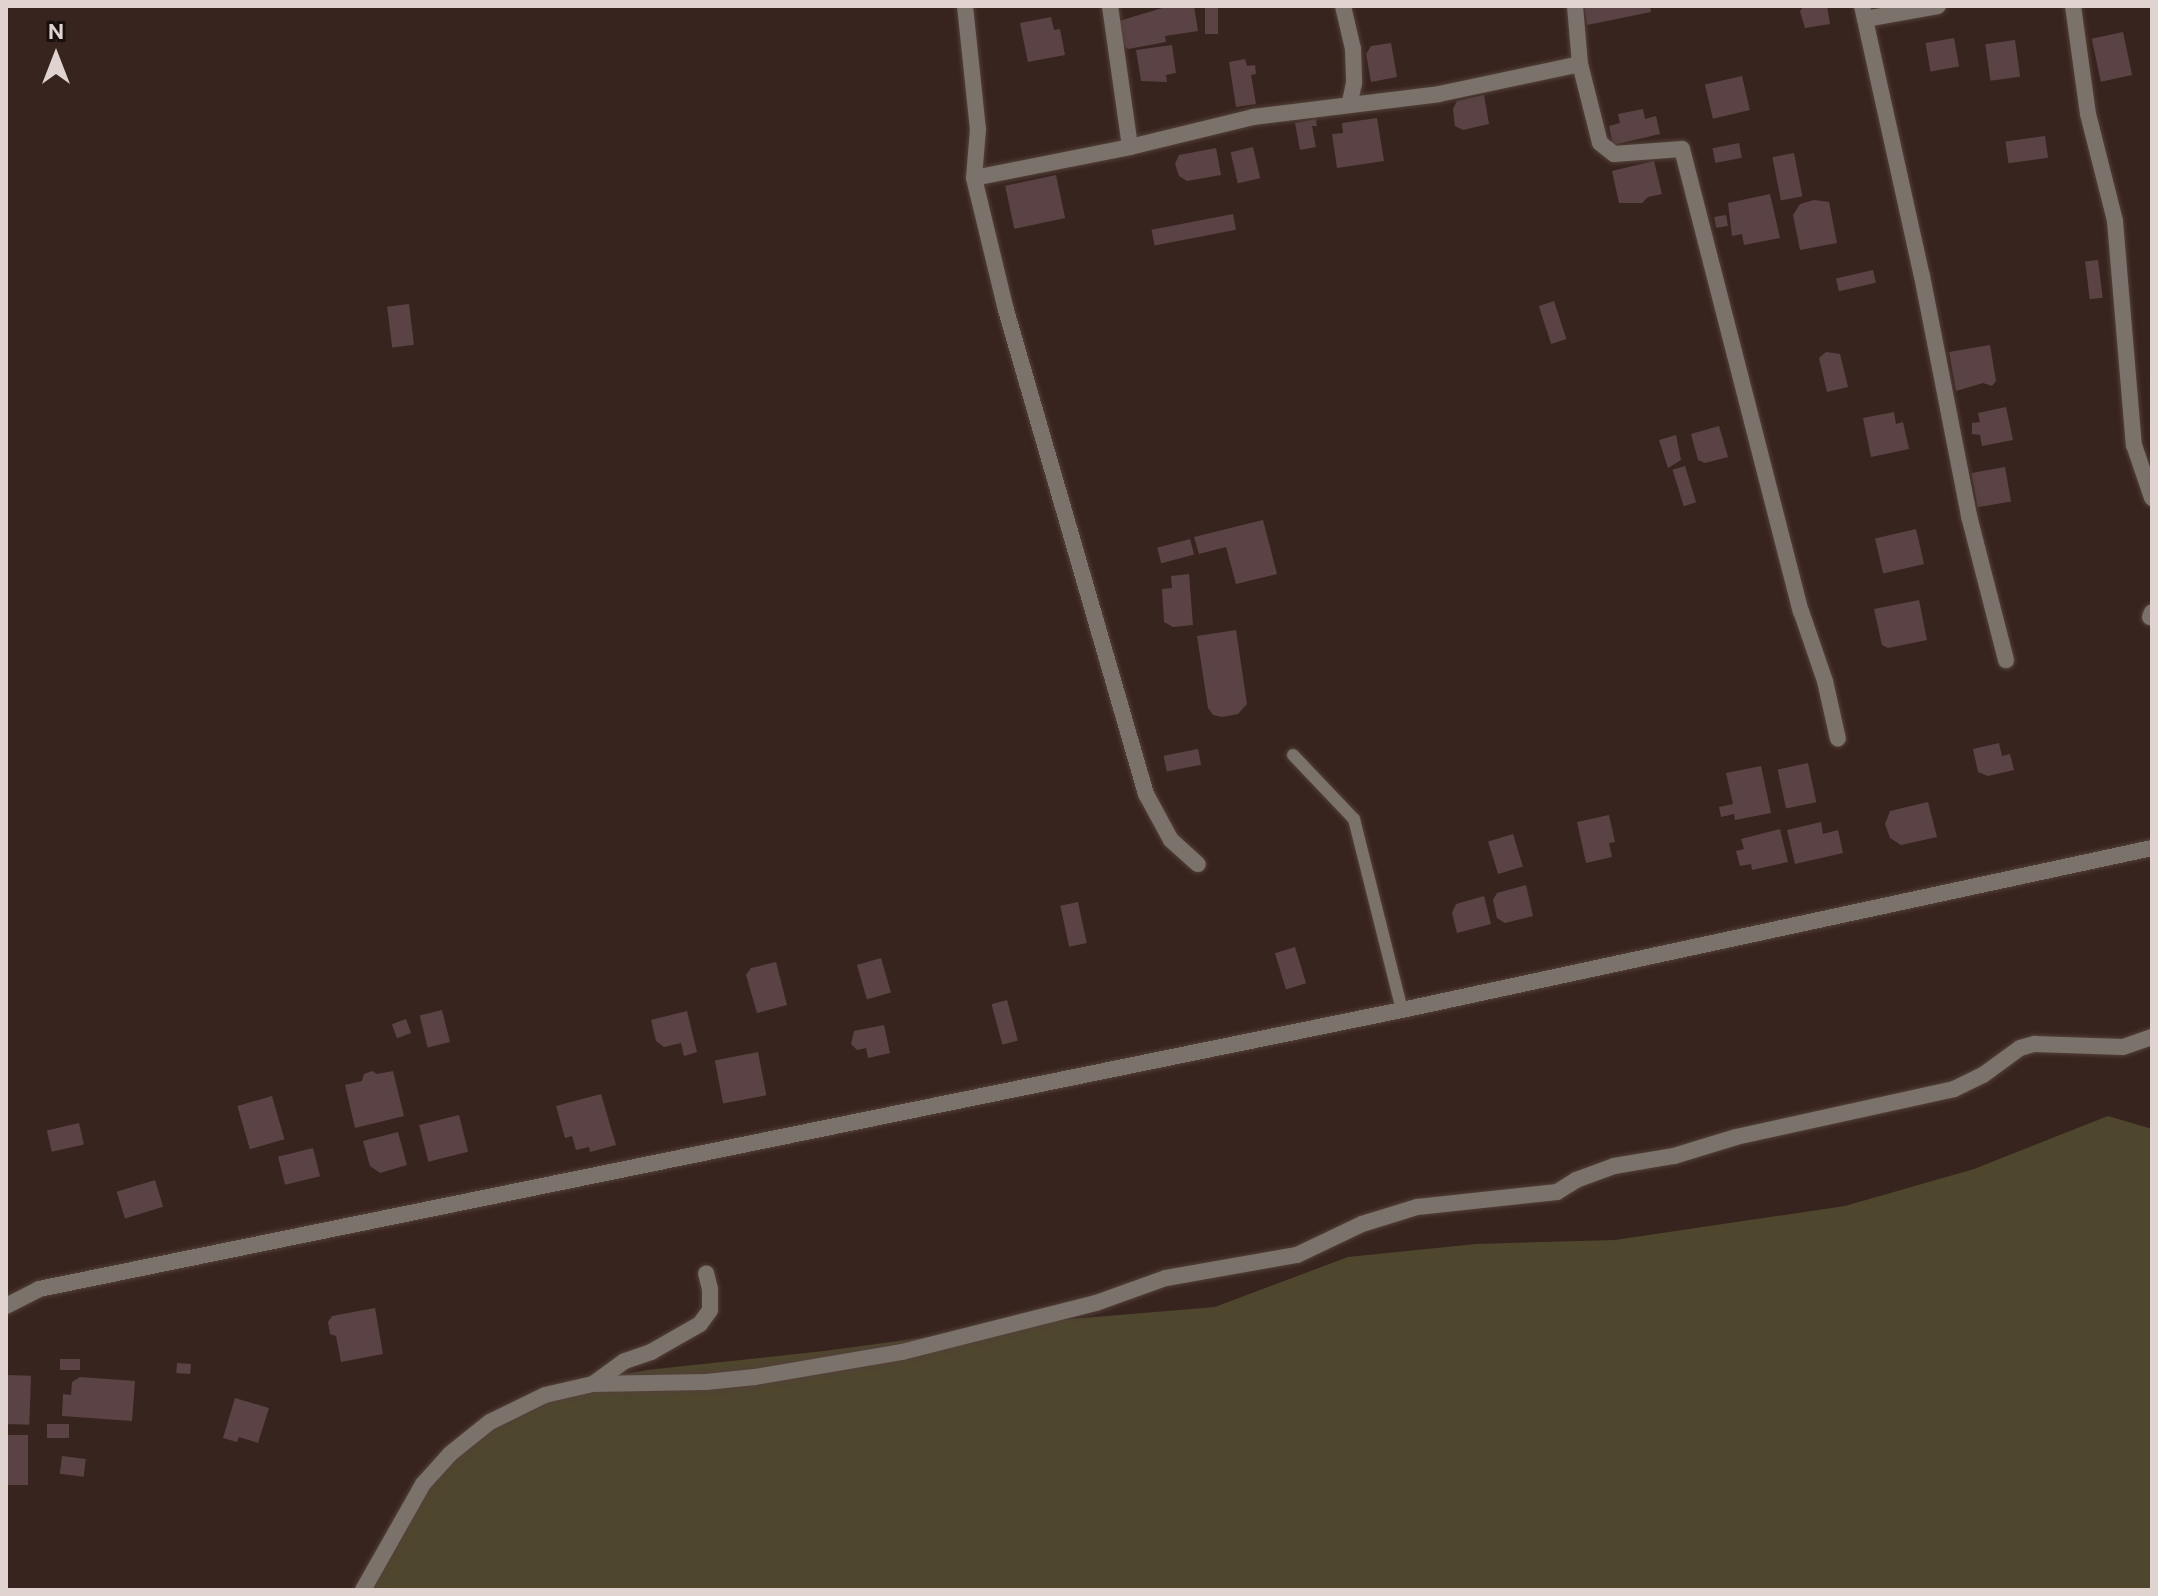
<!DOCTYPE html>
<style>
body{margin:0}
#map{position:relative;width:2158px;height:1596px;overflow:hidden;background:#38241e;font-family:"DM Sans",sans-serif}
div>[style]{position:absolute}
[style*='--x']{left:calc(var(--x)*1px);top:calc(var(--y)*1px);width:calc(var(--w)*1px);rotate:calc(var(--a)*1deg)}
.green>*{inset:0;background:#4f462e}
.building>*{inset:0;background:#5b4345;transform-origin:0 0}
.roads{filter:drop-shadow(0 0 2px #53403a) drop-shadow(0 0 2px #53403a)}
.service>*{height:12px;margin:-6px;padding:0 6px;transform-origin:6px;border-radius:6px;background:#7a726b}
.minor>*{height:16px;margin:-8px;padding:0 8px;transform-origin:8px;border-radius:8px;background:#7a726b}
span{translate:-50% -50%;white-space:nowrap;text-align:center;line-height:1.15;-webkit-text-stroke:7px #19100d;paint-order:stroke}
.frame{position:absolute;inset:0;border:8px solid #e1d3cf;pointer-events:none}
.north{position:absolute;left:16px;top:16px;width:80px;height:80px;-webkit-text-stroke:6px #19100d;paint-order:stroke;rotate:0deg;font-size:22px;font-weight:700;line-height:32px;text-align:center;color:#e1d3cf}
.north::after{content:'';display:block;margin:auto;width:28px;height:36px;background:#e1d3cf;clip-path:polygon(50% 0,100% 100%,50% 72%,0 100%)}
</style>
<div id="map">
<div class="green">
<i style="clip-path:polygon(2108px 1116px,2152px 1129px,2152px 1590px,355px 1590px,418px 1493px,476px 1438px,563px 1387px,647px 1370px,824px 1351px,1047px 1321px,1215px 1307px,1348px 1257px,1476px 1244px,1615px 1240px,1845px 1206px,1974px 1169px)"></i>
</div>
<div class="building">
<i style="clip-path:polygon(1169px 6px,1194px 6px,1198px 31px,1165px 36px,1166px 42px,1128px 49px,1123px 45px,1119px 21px)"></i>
<i style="left:1205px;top:6px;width:13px;height:28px"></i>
<i style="clip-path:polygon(1584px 6px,1650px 6px,1651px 12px,1587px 25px)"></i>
<i style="clip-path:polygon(1804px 6px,1827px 6px,1830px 24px,1805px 28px,1800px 11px)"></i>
<i style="clip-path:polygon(1051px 17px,1054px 30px,1060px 29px,1065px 55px,1028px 62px,1020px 23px)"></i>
<i style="left:2123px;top:32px;width:44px;height:32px;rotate:78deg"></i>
<i style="left:1954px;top:38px;width:29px;height:29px;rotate:80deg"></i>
<i style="left:2015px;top:40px;width:37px;height:30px;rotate:82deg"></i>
<i style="clip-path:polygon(1391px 43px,1397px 77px,1371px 82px,1366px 54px,1371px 46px)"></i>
<i style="clip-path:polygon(1172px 45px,1176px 73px,1166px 75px,1167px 82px,1141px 81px,1136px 50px)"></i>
<i style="clip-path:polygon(1245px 59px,1247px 66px,1255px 65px,1256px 74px,1251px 75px,1256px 104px,1236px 107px,1229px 62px)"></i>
<i style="left:1742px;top:76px;width:35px;height:38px;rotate:77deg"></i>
<i style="clip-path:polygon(1484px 95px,1489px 124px,1463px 130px,1455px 126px,1453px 109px,1457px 101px)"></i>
<i style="clip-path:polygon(1643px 109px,1645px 119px,1656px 116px,1660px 134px,1613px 145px,1609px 126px,1620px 123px,1618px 114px)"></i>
<i style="clip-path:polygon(1377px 118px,1384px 161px,1337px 168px,1332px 134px,1343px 133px,1342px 123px)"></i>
<i style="clip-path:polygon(1316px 119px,1317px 126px,1312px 126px,1316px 147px,1300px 150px,1295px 123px)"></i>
<i style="left:2045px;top:136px;width:22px;height:40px;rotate:82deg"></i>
<i style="left:1739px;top:143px;width:15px;height:27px;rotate:79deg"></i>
<i style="left:1253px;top:147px;width:32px;height:23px;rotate:77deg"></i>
<i style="clip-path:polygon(1216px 148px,1221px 175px,1187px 181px,1179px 176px,1175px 164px,1179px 155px)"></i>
<i style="left:1794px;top:153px;width:44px;height:22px;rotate:79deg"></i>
<i style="clip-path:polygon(1654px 161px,1662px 194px,1648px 197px,1642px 203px,1619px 203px,1612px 171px)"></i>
<i style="left:1056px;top:175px;width:44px;height:52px;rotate:78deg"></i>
<i style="clip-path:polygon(1770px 194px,1780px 238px,1744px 245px,1742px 234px,1732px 236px,1728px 203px)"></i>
<i style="clip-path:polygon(1814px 200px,1829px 202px,1837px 243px,1800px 250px,1793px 215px,1800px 204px)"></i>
<i style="left:1233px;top:214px;width:16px;height:83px;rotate:79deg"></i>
<i style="left:1726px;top:215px;width:11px;height:12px;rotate:80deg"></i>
<i style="left:2098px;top:260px;width:38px;height:13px;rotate:83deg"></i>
<i style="left:1873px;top:270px;width:13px;height:38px;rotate:77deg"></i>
<i style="left:1554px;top:301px;width:40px;height:16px;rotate:72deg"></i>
<i style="left:409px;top:304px;width:41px;height:22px;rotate:83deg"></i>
<i style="clip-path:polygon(1990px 345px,1996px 381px,1992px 386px,1983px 383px,1956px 391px,1949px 352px)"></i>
<i style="clip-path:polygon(1826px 352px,1840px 354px,1848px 387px,1827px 392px,1819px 358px)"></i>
<i style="clip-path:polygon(2006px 407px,2013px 440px,1982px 446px,1980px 435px,1972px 434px,1972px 423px,1980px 422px,1978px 413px)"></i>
<i style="clip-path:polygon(1894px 412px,1896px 424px,1903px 422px,1909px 449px,1871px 457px,1863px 418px)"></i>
<i style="clip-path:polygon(1719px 426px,1728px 457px,1705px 463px,1698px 460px,1691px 434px)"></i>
<i style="clip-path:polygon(1676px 435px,1681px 460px,1668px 468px,1659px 440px)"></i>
<i style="left:1685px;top:466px;width:38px;height:13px;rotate:73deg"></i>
<i style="left:2005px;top:467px;width:35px;height:34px;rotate:80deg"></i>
<i style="clip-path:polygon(1263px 520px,1277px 574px,1236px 584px,1226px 547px,1199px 554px,1194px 537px)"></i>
<i style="left:1916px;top:529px;width:36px;height:42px;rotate:77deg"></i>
<i style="left:1190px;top:539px;width:16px;height:34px;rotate:75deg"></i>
<i style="clip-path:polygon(1189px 574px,1193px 625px,1173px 627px,1164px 622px,1162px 589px,1172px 588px,1171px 576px)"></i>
<i style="clip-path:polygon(1919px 600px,1927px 640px,1888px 648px,1882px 645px,1874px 609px)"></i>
<i style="clip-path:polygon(1236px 630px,1247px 704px,1238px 714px,1222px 717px,1213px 715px,1208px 708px,1197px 636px)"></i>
<i style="clip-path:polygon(1999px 743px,2002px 756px,2010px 754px,2014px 770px,1988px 776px,1978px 772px,1973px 749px)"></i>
<i style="left:1198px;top:749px;width:16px;height:35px;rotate:79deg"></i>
<i style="left:1808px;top:763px;width:40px;height:31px;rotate:78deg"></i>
<i style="clip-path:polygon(1761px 766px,1771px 813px,1735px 820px,1734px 814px,1721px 817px,1719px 807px,1733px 804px,1726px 773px)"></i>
<i style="clip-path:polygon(1928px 802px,1937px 837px,1901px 845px,1890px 838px,1885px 824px,1890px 811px)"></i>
<i style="clip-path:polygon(1609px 815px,1615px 842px,1609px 843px,1612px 857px,1586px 863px,1577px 822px)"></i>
<i style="clip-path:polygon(1821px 822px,1823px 834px,1838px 830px,1843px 853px,1795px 864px,1787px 830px)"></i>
<i style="clip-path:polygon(1780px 829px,1788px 862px,1752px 870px,1751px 864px,1740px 866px,1736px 851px,1744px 849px,1741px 839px)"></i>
<i style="left:1513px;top:834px;width:34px;height:26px;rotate:73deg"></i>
<i style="clip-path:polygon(1526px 885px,1533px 916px,1505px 923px,1497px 918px,1493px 900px,1497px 893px)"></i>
<i style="clip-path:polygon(1484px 896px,1491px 924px,1457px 933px,1452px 913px,1456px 904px)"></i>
<i style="left:1078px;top:902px;width:42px;height:18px;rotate:78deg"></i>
<i style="left:1295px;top:947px;width:38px;height:21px;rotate:73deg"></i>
<i style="left:881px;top:958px;width:36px;height:25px;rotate:74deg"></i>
<i style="clip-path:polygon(776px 962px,787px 1005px,757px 1013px,746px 975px,751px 968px)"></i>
<i style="left:1007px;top:1000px;width:42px;height:16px;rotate:75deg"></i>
<i style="left:442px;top:1010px;width:33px;height:23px;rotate:76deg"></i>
<i style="clip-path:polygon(687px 1011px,697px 1052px,684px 1056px,681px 1043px,664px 1047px,656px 1041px,651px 1020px)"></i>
<i style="left:406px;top:1019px;width:15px;height:15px;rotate:70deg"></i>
<i style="clip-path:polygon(884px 1025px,890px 1053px,868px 1058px,866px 1048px,857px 1050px,851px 1044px,854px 1031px)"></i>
<i style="left:758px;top:1052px;width:44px;height:44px;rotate:79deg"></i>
<i style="clip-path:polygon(372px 1071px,377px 1074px,393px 1071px,404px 1116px,355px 1128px,345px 1085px,362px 1081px,364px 1074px)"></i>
<i style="clip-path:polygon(601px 1094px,616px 1145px,590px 1152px,589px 1147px,576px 1150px,572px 1136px,565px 1138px,556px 1106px)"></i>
<i style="left:272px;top:1096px;width:45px;height:36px;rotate:74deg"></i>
<i style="left:459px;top:1115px;width:38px;height:41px;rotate:76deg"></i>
<i style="left:79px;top:1123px;width:22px;height:33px;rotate:77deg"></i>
<i style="clip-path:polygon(398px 1132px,407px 1165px,380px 1173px,370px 1166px,363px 1141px)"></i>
<i style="left:313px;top:1148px;width:29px;height:36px;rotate:76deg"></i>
<i style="left:155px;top:1180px;width:28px;height:40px;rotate:73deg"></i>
<i style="clip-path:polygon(375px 1308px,383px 1354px,341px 1362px,336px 1336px,330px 1334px,328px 1322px,332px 1316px)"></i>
<i style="left:60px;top:1359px;width:20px;height:11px"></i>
<i style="left:177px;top:1363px;width:14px;height:10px;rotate:4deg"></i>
<i style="left:6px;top:1375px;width:25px;height:49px;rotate:2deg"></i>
<i style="clip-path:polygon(80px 1377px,135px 1381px,132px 1421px,62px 1416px,63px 1394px,71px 1395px,72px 1382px)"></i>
<i style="clip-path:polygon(235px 1398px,269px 1408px,258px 1443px,239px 1437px,237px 1442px,223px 1438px)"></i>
<i style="left:47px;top:1424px;width:22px;height:14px"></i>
<i style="left:6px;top:1435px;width:22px;height:50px"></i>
<i style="left:62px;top:1456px;width:24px;height:18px;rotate:7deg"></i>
</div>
<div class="roads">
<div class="service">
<i style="--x:1293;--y:755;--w:88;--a:46.4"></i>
<i style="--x:1354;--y:819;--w:197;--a:75.9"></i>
</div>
<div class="minor">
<i style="--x:965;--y:6;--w:124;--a:84"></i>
<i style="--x:978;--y:129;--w:49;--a:94.7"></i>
<i style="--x:974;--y:178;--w:136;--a:76.4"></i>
<i style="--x:1006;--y:310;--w:504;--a:73.87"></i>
<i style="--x:1146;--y:794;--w:52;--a:61.5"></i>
<i style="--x:1171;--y:840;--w:36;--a:42"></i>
<i style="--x:1110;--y:6;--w:142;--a:81.9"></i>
<i style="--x:1343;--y:6;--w:44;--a:76.9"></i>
<i style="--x:1353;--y:49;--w:34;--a:88"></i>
<i style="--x:1354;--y:83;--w:19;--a:102"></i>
<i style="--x:1575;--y:6;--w:58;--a:85.1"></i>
<i style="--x:1580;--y:64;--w:81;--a:75.8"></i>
<i style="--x:1600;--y:143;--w:18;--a:38"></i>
<i style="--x:1614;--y:154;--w:68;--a:-4.2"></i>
<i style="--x:1682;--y:149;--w:477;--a:75.6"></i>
<i style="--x:1801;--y:611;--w:74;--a:71.1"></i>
<i style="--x:1825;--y:681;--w:59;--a:77.4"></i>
<i style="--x:1862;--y:6;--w:277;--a:77.5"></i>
<i style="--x:1922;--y:276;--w:245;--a:78.9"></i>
<i style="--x:1969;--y:516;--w:149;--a:75.6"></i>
<i style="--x:2073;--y:6;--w:109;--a:82.1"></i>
<i style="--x:2088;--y:114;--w:110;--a:75.8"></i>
<i style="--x:2115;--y:221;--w:225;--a:85.2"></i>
<i style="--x:2134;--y:445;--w:56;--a:71.2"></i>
<i style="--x:1865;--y:19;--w:74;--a:-10.1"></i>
<i style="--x:974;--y:178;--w:159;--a:-11.2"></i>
<i style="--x:1130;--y:147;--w:127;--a:-13.7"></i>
<i style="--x:1253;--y:117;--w:187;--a:-7"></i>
<i style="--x:1439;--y:94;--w:144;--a:-12"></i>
<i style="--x:2150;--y:617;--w:5;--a:-68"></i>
<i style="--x:6;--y:1306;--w:37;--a:-27"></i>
<i style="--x:39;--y:1289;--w:1391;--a:-11.57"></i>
<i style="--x:1402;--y:1010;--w:767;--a:-12.19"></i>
<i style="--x:593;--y:1384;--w:39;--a:-36"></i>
<i style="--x:625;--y:1361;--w:28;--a:-19"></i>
<i style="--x:651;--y:1352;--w:56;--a:-29.7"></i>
<i style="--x:700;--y:1324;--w:17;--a:-54"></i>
<i style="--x:710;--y:1310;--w:21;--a:-90"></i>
<i style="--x:710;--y:1289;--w:16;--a:-104"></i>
<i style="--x:363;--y:1590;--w:122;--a:-60.5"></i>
<i style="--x:423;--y:1484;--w:40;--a:-48"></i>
<i style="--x:450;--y:1454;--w:51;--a:-38.7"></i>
<i style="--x:490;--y:1422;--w:61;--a:-26.1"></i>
<i style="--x:545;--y:1395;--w:49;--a:-12.9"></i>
<i style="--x:593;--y:1384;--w:113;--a:-1"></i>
<i style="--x:706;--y:1382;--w:49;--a:-5.8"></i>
<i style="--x:755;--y:1377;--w:149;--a:-9.7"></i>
<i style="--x:902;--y:1352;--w:200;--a:-14.2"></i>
<i style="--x:1096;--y:1303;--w:74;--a:-19.7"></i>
<i style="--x:1166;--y:1278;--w:133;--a:-10"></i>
<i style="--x:1297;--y:1255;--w:72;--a:-25.5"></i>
<i style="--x:1362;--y:1224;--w:58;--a:-17.2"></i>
<i style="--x:1417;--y:1207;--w:141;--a:-6.1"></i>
<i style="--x:1557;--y:1192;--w:22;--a:-32"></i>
<i style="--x:1576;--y:1180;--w:40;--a:-20.2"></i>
<i style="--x:1614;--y:1166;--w:61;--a:-9.5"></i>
<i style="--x:1674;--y:1156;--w:65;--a:-17"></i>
<i style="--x:1736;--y:1137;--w:223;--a:-12.4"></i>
<i style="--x:1954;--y:1089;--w:32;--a:-26"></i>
<i style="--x:1983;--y:1075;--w:46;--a:-36.1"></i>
<i style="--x:2020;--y:1048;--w:15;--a:-16"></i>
<i style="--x:2034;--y:1044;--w:89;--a:1.9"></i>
<i style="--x:2123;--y:1047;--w:31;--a:-19"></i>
</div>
</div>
<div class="frame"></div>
<div class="north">N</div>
</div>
